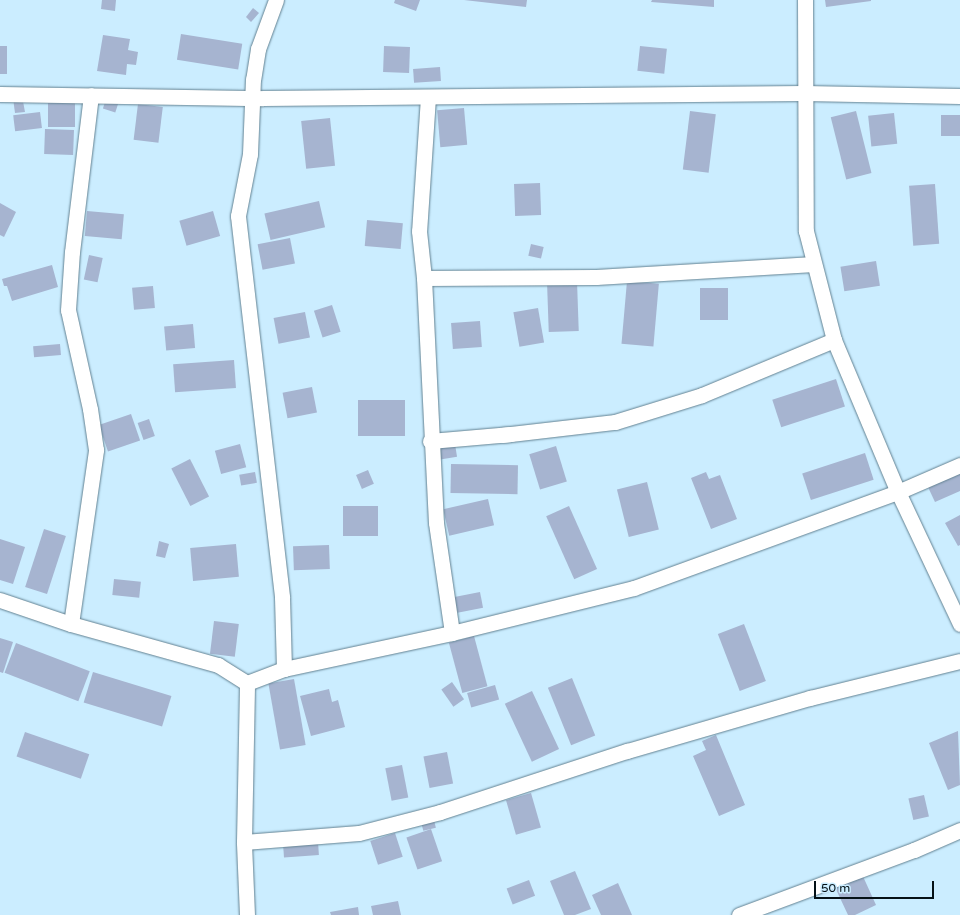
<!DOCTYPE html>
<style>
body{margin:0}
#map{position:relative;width:960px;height:915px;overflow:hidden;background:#cbedff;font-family:"Varela Round",sans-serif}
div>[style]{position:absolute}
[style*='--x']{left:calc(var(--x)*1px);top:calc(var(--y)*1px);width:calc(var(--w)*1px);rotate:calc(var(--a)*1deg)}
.building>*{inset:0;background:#a6b4d0;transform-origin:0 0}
.roads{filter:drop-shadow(0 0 1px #628191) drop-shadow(0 0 1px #628191)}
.street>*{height:15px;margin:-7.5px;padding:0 7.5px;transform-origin:7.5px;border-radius:7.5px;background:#fff}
span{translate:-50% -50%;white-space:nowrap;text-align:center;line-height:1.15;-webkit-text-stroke:3px #cbedff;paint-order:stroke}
.scale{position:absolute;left:814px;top:881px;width:120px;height:18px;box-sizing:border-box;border:2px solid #051116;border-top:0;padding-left:5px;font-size:12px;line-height:14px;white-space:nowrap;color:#051116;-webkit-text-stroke:3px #cbedff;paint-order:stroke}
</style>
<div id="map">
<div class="building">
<i style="clip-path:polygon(102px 0,116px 0,115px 11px,101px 9px)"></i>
<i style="clip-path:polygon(395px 0,420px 0,416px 11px,394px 3px)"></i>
<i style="clip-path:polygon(464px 0,527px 0,526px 7px)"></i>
<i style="clip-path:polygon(652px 0,714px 0,714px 7px,651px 2px)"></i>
<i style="clip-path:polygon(825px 0,871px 0,871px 1px,826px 7px)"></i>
<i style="clip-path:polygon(253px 8px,259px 13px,251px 22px,246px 17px)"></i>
<i style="left:181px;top:34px;width:62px;height:26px;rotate:9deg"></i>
<i style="clip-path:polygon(103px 35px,130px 39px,128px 50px,138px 52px,136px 65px,127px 64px,126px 75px,97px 71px)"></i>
<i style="left:0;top:46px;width:7px;height:28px"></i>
<i style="left:384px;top:46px;width:26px;height:26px;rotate:2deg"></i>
<i style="left:640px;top:46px;width:27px;height:25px;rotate:6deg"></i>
<i style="left:440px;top:67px;width:14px;height:27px;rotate:86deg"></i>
<i style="clip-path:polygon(22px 96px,25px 112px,15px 113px,13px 98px)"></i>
<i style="left:106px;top:99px;width:13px;height:10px;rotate:18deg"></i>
<i style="left:48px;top:103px;width:27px;height:24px"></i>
<i style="left:138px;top:104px;width:25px;height:36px;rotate:7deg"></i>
<i style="left:464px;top:108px;width:37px;height:27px;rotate:85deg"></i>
<i style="left:690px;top:111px;width:26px;height:59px;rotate:7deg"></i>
<i style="left:856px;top:111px;width:64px;height:26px;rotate:76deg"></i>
<i style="left:40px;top:112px;width:16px;height:27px;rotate:83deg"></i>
<i style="left:894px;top:113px;width:31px;height:26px;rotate:84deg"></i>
<i style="left:960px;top:115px;width:21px;height:19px;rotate:90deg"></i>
<i style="left:330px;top:118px;width:48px;height:29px;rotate:84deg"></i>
<i style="left:45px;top:129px;width:29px;height:25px;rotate:2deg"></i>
<i style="left:540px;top:183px;width:32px;height:26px;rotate:88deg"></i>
<i style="left:935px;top:184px;width:60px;height:26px;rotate:86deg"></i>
<i style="left:319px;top:201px;width:27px;height:56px;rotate:77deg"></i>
<i style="clip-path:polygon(0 203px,16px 212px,4px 237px,0 235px)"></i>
<i style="left:87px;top:211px;width:37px;height:25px;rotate:5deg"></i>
<i style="left:213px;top:211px;width:26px;height:35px;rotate:74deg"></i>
<i style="left:367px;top:220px;width:36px;height:26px;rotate:5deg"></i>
<i style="left:290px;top:238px;width:26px;height:33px;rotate:79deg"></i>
<i style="left:531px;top:244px;width:13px;height:12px;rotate:13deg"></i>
<i style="left:89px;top:255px;width:14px;height:25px;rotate:12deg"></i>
<i style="left:876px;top:261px;width:25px;height:36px;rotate:81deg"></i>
<i style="clip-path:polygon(52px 265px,58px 287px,12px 301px,7px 286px,4px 286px,2px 279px)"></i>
<i style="left:577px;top:281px;width:50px;height:30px;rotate:88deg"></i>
<i style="left:627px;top:281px;width:32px;height:63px;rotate:5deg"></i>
<i style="left:153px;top:286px;width:22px;height:21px;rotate:85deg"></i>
<i style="left:700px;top:288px;width:28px;height:32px"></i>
<i style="left:332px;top:305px;width:28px;height:19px;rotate:72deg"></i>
<i style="left:538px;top:308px;width:35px;height:25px;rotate:80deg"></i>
<i style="left:305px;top:312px;width:26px;height:32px;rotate:79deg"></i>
<i style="left:480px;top:321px;width:26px;height:29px;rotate:86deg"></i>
<i style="left:193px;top:324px;width:24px;height:29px;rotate:85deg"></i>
<i style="left:60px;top:344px;width:11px;height:27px;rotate:85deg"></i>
<i style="left:234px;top:360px;width:28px;height:61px;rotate:86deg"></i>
<i style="left:836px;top:379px;width:29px;height:67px;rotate:72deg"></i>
<i style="left:312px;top:387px;width:26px;height:30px;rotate:79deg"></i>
<i style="left:358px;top:400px;width:47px;height:36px"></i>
<i style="left:131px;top:414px;width:28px;height:34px;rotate:71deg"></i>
<i style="left:149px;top:419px;width:18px;height:12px;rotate:71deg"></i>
<i style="left:240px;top:444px;width:24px;height:26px;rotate:75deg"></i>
<i style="left:455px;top:444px;width:13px;height:20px;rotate:81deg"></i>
<i style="left:556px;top:446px;width:37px;height:28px;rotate:73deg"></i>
<i style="left:865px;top:453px;width:28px;height:66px;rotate:72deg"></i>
<i style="left:190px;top:459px;width:42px;height:21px;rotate:63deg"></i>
<i style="left:451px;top:464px;width:67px;height:29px;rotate:1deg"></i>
<i style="left:368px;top:470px;width:15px;height:13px;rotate:67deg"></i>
<i style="clip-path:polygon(960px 470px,960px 491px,935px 502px,927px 485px)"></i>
<i style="left:255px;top:472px;width:11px;height:16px;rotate:80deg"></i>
<i style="clip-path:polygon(706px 472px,709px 479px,720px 475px,737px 519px,711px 529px,691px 478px)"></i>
<i style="left:647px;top:482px;width:49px;height:31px;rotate:76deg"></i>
<i style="left:488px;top:499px;width:27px;height:46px;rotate:77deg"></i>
<i style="left:343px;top:506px;width:35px;height:30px"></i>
<i style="left:569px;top:506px;width:69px;height:25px;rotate:66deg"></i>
<i style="clip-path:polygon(960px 515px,960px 545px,958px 546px,945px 523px)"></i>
<i style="left:44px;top:529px;width:23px;height:61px;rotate:18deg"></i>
<i style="clip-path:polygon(0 539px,25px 547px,13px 584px,0 580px)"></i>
<i style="clip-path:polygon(159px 541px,169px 544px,165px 558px,156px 556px)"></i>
<i style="left:236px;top:544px;width:33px;height:46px;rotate:85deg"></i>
<i style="left:329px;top:545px;width:24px;height:36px;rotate:88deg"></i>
<i style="left:114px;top:579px;width:27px;height:16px;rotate:6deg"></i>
<i style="left:480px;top:592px;width:16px;height:26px;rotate:79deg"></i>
<i style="left:214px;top:621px;width:25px;height:33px;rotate:7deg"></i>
<i style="left:744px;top:624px;width:61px;height:28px;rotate:69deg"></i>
<i style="left:474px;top:636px;width:52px;height:26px;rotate:75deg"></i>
<i style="clip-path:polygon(0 638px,13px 642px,3px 673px,0 672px)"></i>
<i style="left:16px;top:643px;width:79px;height:32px;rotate:21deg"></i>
<i style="left:93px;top:672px;width:82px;height:32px;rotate:17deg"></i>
<i style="left:572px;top:678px;width:62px;height:26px;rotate:68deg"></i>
<i style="left:294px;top:679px;width:67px;height:26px;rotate:80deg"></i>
<i style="left:452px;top:682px;width:21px;height:13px;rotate:55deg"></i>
<i style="left:495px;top:685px;width:15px;height:29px;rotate:74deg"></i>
<i style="clip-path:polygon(329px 689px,332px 702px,338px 700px,345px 727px,311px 736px,300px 696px)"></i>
<i style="left:532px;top:691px;width:64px;height:30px;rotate:65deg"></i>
<i style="clip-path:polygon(958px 731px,960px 785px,948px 790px,929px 743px)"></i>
<i style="left:25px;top:732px;width:68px;height:26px;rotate:19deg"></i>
<i style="clip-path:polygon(716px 735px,745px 805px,719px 816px,693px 756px,706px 750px,702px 741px)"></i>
<i style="left:447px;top:752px;width:32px;height:24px;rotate:79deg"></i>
<i style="left:402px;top:765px;width:33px;height:17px;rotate:79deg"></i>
<i style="left:531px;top:793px;width:36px;height:26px;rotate:74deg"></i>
<i style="left:924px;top:795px;width:22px;height:16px;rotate:77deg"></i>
<i style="left:433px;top:816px;width:12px;height:13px;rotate:76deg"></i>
<i style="left:431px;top:829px;width:34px;height:26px;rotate:71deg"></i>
<i style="left:395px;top:833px;width:25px;height:26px;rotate:72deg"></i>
<i style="left:318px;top:842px;width:13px;height:35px;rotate:86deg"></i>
<i style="clip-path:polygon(575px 871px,591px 909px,575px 915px,564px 915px,550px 881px)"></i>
<i style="clip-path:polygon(861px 872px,876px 905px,855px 915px,848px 915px,834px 885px)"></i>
<i style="left:529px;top:880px;width:17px;height:24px;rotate:69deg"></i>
<i style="clip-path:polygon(618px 883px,632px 915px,601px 915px,592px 895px)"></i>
<i style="clip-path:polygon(398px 901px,401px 915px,373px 915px,371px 906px)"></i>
<i style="clip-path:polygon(358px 907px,359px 915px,331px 915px,330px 912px)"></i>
</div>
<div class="roads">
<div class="street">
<i style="--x:276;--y:0;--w:52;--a:110.2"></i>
<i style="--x:258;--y:49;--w:30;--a:99"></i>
<i style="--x:253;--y:79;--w:75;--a:92.3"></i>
<i style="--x:250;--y:154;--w:63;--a:101"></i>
<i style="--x:238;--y:216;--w:384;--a:83.4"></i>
<i style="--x:282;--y:597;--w:72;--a:88.4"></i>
<i style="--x:805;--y:0;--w:231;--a:89.8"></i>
<i style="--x:806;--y:231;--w:113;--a:75.6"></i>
<i style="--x:834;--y:340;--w:165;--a:67.2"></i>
<i style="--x:898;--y:492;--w:146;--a:64.8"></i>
<i style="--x:0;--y:94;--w:263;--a:0.9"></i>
<i style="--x:263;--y:98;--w:541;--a:-0.53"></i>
<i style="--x:804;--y:93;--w:156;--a:1.1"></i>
<i style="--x:428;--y:97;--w:134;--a:93.8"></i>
<i style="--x:419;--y:231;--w:47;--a:83.9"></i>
<i style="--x:424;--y:278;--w:245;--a:87.2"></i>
<i style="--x:436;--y:523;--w:111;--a:81.7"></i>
<i style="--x:424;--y:278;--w:172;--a:-0.3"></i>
<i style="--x:596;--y:277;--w:218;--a:-3.4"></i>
<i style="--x:502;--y:435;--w:114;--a:-6.6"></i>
<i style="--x:615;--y:422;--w:91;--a:-17.2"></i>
<i style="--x:702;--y:395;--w:143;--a:-22.6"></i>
<i style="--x:430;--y:441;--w:81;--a:-4.9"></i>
<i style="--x:0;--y:600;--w:75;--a:18.7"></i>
<i style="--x:71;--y:624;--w:153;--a:15.6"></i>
<i style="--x:218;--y:665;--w:34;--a:32"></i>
<i style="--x:71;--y:624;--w:176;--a:-81.8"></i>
<i style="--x:96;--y:450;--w:41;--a:-98.3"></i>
<i style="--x:90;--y:409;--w:101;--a:-102.5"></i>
<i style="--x:68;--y:310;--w:58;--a:-86.1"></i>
<i style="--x:72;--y:252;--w:158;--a:-83.1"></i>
<i style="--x:247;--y:683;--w:40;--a:-21"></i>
<i style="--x:284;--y:669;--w:172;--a:-12.1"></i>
<i style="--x:452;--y:633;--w:187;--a:-13.9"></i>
<i style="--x:634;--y:588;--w:281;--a:-20"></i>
<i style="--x:898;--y:492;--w:68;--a:-23.5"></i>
<i style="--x:244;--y:842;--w:115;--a:-4.5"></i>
<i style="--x:359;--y:833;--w:84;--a:-14.5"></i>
<i style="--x:440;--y:812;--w:197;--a:-18.1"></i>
<i style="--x:627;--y:751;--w:191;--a:-16.2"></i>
<i style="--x:810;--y:698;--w:154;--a:-13.9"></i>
<i style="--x:247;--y:915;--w:73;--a:-92.4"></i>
<i style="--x:244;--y:842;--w:159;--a:-88.9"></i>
<i style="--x:739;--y:915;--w:187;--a:-20.4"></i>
<i style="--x:914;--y:850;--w:50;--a:-23.5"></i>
</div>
</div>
<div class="scale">50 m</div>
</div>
